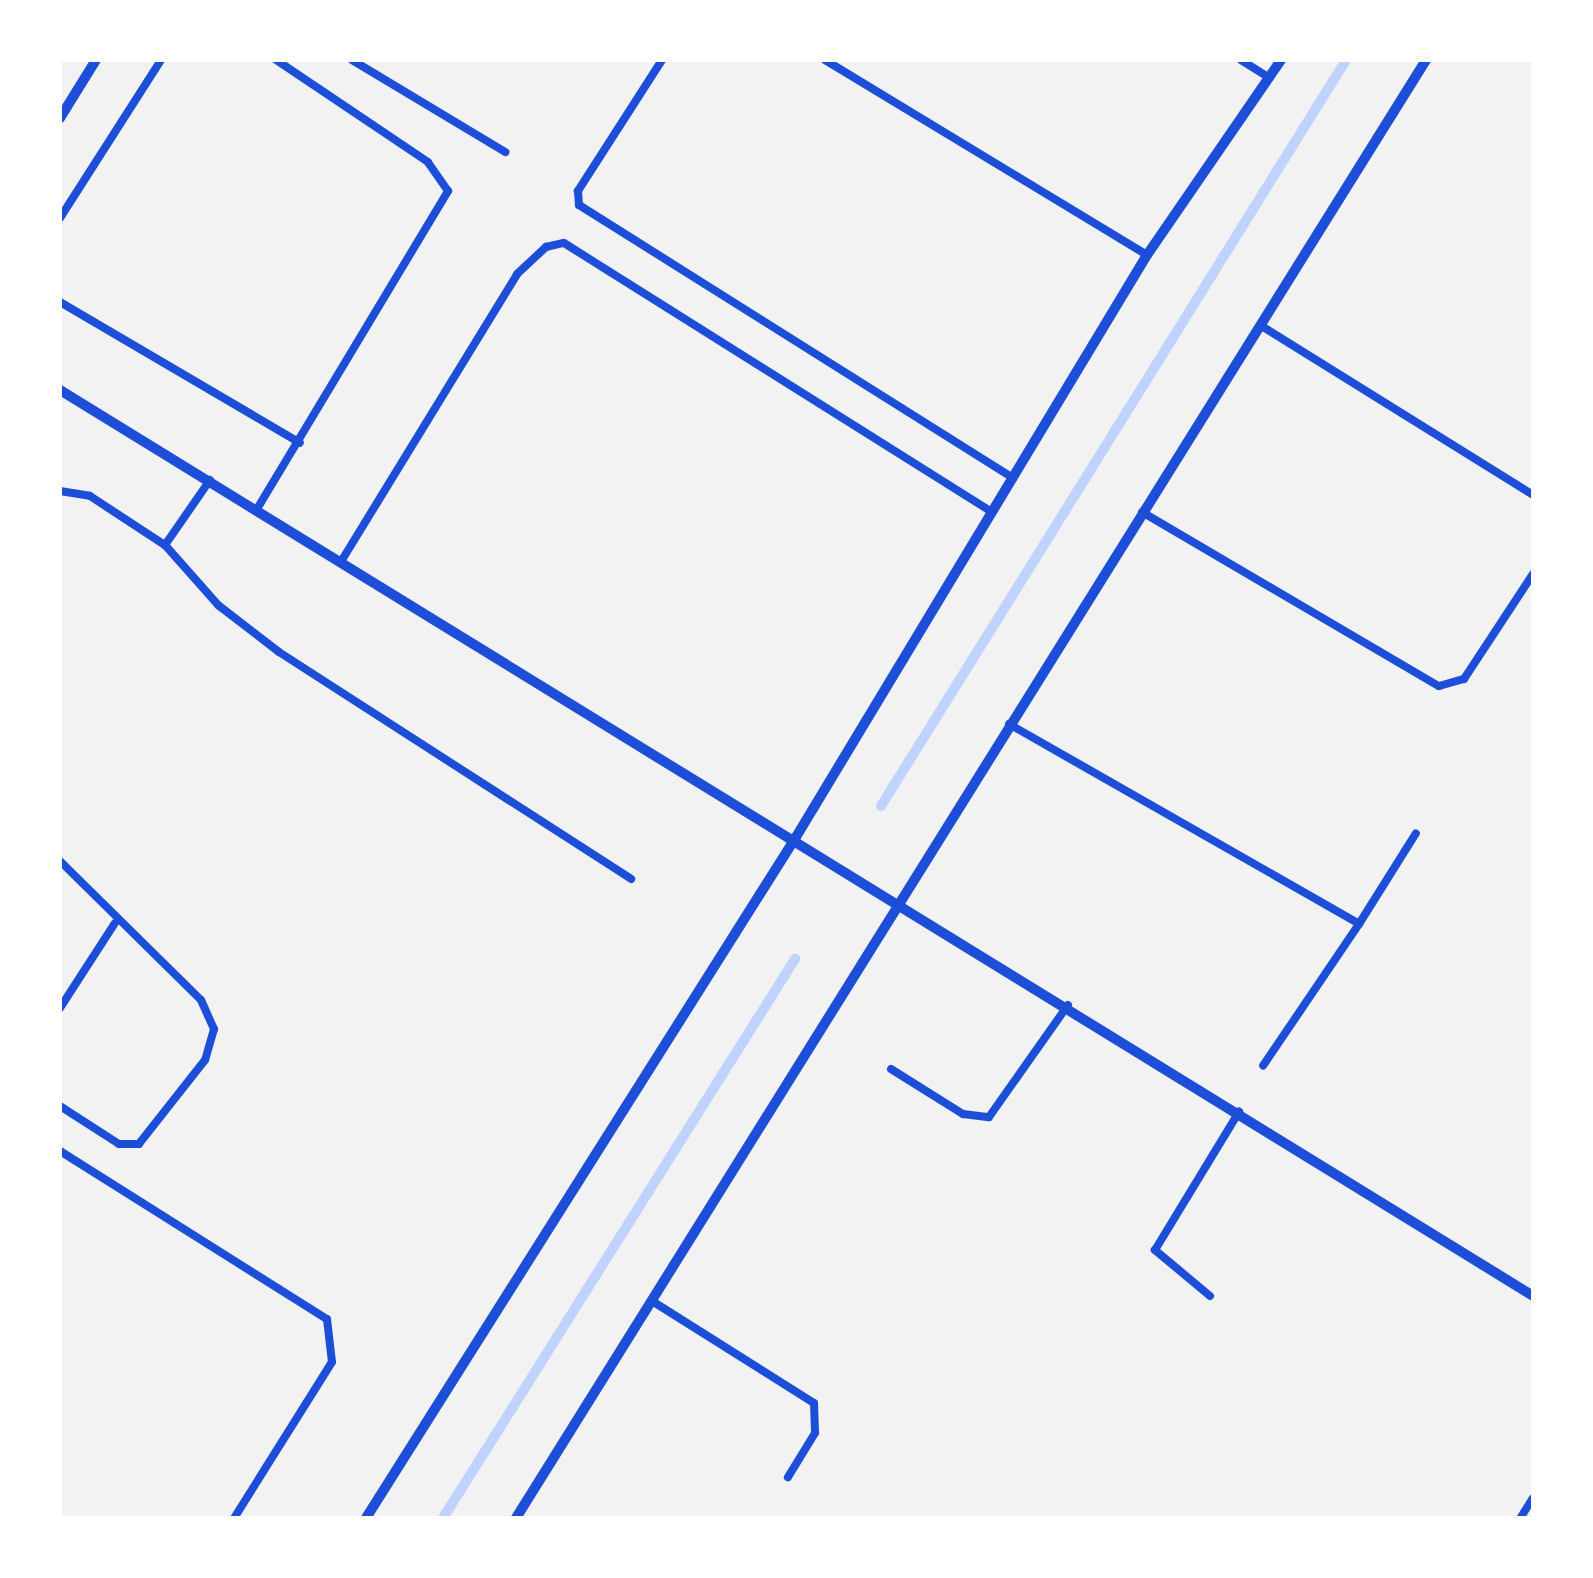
<!DOCTYPE html>
<style>
body{margin:0}
#map{position:relative;width:1593px;height:1578px;overflow:hidden;background:#f2f2f2;font-family:Overpass,sans-serif}
div>[style]{position:absolute}
[style*='--x']{left:calc(var(--x)*1px);top:calc(var(--y)*1px);width:calc(var(--w)*1px);rotate:calc(var(--a)*1deg)}
.stream>*{height:10px;margin:-5px;padding:0 5px;transform-origin:5px;border-radius:5px;background:#bfd3fe}
.service>*{height:8px;margin:-4px;padding:0 4px;transform-origin:4px;border-radius:4px;background:#1d4ed8}
.minor>*{height:10px;margin:-5px;padding:0 5px;transform-origin:5px;border-radius:5px;background:#1d4ed8}
span{translate:-50% -50%;white-space:nowrap;text-align:center;line-height:1.15;-webkit-text-stroke:8px #fff;paint-order:stroke}
.frame{position:absolute;inset:0;border:62px solid #fff;pointer-events:none}
</style>
<div id="map">
<div class="stream">
<i style="--x:881;--y:806;--w:879;--a:-58.06"></i>
<i style="--x:443;--y:1518;--w:661;--a:-57.8"></i>
</div>
<div class="service">
<i style="--x:352;--y:60;--w:179;--a:31"></i>
<i style="--x:662;--y:60;--w:156;--a:122.7"></i>
<i style="--x:578;--y:191;--w:14;--a:86"></i>
<i style="--x:579;--y:205;--w:513;--a:32.17"></i>
<i style="--x:825;--y:60;--w:376;--a:31.2"></i>
<i style="--x:1241;--y:60;--w:34;--a:32"></i>
<i style="--x:60;--y:218;--w:188;--a:-57.4"></i>
<i style="--x:60;--y:302;--w:278;--a:30.4"></i>
<i style="--x:1260;--y:325;--w:322;--a:31.9"></i>
<i style="--x:60;--y:491;--w:30;--a:9"></i>
<i style="--x:90;--y:496;--w:90;--a:33.2"></i>
<i style="--x:165;--y:545;--w:79;--a:-55.3"></i>
<i style="--x:257;--y:509;--w:371;--a:-59"></i>
<i style="--x:448;--y:191;--w:35;--a:-125"></i>
<i style="--x:428;--y:162;--w:183;--a:-146.1"></i>
<i style="--x:1142;--y:512;--w:344;--a:30.4"></i>
<i style="--x:1439;--y:686;--w:26;--a:-16"></i>
<i style="--x:1464;--y:679;--w:126;--a:-56.7"></i>
<i style="--x:165;--y:545;--w:80;--a:48.5"></i>
<i style="--x:218;--y:605;--w:77;--a:37.6"></i>
<i style="--x:279;--y:652;--w:419;--a:32.8"></i>
<i style="--x:342;--y:560;--w:335;--a:-58.5"></i>
<i style="--x:517;--y:274;--w:40;--a:-43"></i>
<i style="--x:546;--y:247;--w:18;--a:-13"></i>
<i style="--x:564;--y:243;--w:506;--a:32.15"></i>
<i style="--x:1009;--y:724;--w:403;--a:29.7"></i>
<i style="--x:1359;--y:924;--w:171;--a:124.1"></i>
<i style="--x:60;--y:861;--w:198;--a:44.6"></i>
<i style="--x:201;--y:1000;--w:32;--a:66"></i>
<i style="--x:214;--y:1029;--w:32;--a:106"></i>
<i style="--x:205;--y:1060;--w:107;--a:128.2"></i>
<i style="--x:139;--y:1144;--w:20;--a:180"></i>
<i style="--x:119;--y:1144;--w:70;--a:-147.2"></i>
<i style="--x:1359;--y:924;--w:107;--a:-57.9"></i>
<i style="--x:60;--y:1008;--w:101;--a:-57.1"></i>
<i style="--x:891;--y:1069;--w:85;--a:32"></i>
<i style="--x:963;--y:1114;--w:26;--a:7"></i>
<i style="--x:989;--y:1117;--w:137;--a:-54.8"></i>
<i style="--x:60;--y:1151;--w:315;--a:32.2"></i>
<i style="--x:327;--y:1319;--w:43;--a:83.4"></i>
<i style="--x:332;--y:1362;--w:184;--a:122.1"></i>
<i style="--x:1210;--y:1296;--w:72;--a:-140.1"></i>
<i style="--x:1155;--y:1250;--w:162;--a:-58.7"></i>
<i style="--x:652;--y:1301;--w:191;--a:32.2"></i>
<i style="--x:814;--y:1403;--w:30;--a:88"></i>
<i style="--x:815;--y:1433;--w:52;--a:121.5"></i>
<i style="--x:1521;--y:1517;--w:22;--a:-58"></i>
</div>
<div class="minor">
<i style="--x:60;--y:118;--w:68;--a:-58.2"></i>
<i style="--x:60;--y:390;--w:1729;--a:31.59"></i>
<i style="--x:366;--y:1518;--w:805;--a:-57.73"></i>
<i style="--x:796;--y:837;--w:680;--a:-58.91"></i>
<i style="--x:1147;--y:255;--w:237;--a:-55.5"></i>
<i style="--x:516;--y:1518;--w:1719;--a:-58.03"></i>
</div>
<div class="frame"></div>
</div>
